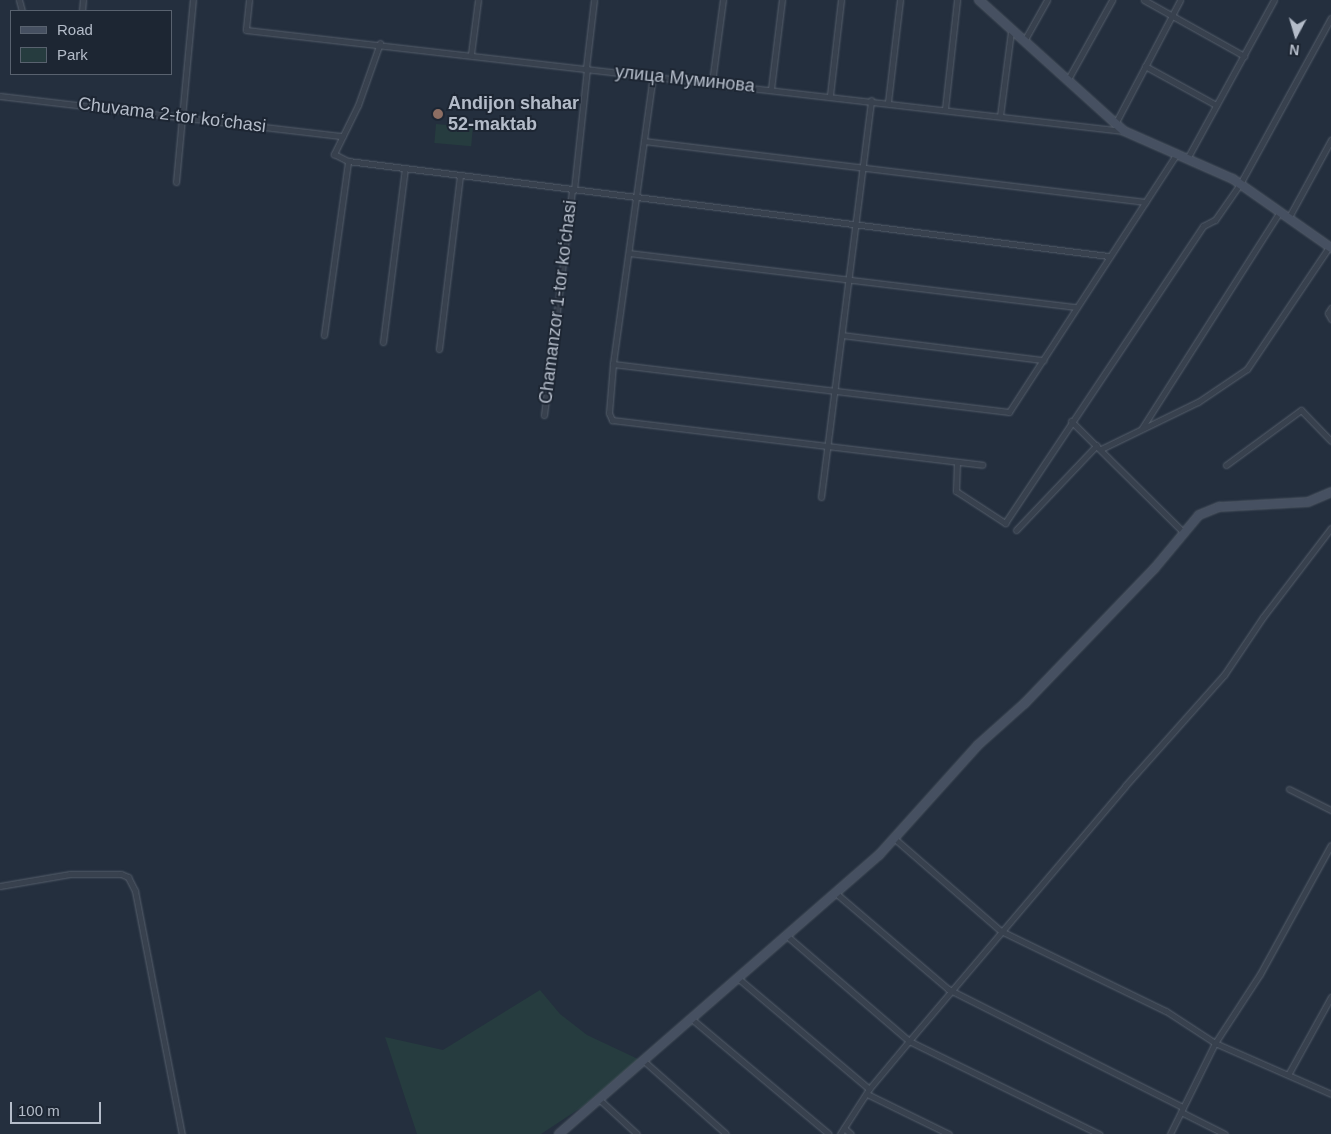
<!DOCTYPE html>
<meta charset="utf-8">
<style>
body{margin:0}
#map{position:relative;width:1331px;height:1134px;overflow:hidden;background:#242f3e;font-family:Helvetica,sans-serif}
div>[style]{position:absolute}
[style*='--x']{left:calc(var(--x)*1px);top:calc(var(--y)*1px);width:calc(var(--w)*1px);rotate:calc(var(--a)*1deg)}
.green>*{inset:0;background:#263c3f;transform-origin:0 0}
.roads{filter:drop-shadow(0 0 1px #565f6c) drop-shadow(0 0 1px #565f6c)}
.street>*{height:5px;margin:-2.5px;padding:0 2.5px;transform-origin:2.5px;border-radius:2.5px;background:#38414e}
.secondary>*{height:8px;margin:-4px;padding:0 4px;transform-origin:4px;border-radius:4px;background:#465061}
.dots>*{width:14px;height:14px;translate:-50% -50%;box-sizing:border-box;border:2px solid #1d2633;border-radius:50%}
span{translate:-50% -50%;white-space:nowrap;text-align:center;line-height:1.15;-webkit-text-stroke:4px #1d2633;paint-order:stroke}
.street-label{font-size:18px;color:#b4bcc9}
.poi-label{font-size:18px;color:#b4bcc9;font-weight:700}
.left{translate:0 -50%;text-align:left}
.legend{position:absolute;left:10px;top:10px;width:162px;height:65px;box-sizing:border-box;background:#1d2633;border:1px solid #59626f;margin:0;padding:6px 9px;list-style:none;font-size:15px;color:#b4bcc9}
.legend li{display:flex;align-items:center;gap:10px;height:25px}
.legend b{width:25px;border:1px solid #59626f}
.north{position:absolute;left:1271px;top:10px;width:50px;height:50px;-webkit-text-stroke:4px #1d2633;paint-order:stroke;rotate:186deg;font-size:14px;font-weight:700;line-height:20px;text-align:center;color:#b4bcc9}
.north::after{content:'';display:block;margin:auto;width:18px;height:22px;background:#b4bcc9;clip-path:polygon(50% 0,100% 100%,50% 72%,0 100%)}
.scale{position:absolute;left:10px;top:1102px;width:91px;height:22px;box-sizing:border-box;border:2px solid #b4bcc9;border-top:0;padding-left:6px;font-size:15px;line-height:18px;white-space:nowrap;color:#b4bcc9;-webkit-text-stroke:4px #1d2633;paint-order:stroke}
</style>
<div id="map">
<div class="green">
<i style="left:436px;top:124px;width:37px;height:19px;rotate:5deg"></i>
<i style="clip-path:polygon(540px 990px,560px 1014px,587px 1035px,638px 1059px,582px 1107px,541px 1134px,417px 1134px,385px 1037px,443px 1050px)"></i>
</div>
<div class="roads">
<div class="street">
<i style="--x:19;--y:0;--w:11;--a:75"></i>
<i style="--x:249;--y:0;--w:30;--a:96"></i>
<i style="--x:246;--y:30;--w:883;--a:6.57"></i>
<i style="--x:1144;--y:0;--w:115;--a:29.2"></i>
<i style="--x:82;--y:11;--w:11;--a:-85"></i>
<i style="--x:1024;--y:41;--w:47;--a:-60.7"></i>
<i style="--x:380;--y:43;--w:66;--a:109.5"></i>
<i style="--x:358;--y:105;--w:55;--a:116.1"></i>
<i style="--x:334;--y:154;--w:16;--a:27"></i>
<i style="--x:348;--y:161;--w:767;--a:7.12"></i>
<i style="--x:471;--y:54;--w:54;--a:-82.6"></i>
<i style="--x:1145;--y:66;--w:81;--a:28.8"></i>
<i style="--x:586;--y:68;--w:68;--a:-83.3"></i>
<i style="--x:653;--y:75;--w:292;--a:97.9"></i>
<i style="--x:613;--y:364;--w:399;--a:6.9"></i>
<i style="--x:1009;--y:412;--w:309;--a:-57"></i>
<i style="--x:1067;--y:81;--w:93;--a:-60.9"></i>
<i style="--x:712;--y:82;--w:83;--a:-82.4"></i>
<i style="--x:771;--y:89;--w:90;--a:-83"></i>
<i style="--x:830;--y:95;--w:96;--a:-83.4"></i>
<i style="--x:0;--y:96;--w:345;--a:6.7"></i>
<i style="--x:888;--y:102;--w:103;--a:-83.3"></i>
<i style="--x:945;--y:109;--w:110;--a:-83.7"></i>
<i style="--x:1000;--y:116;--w:86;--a:-82.6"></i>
<i style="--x:1115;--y:124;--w:140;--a:-62.3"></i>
<i style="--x:644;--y:141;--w:505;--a:6.94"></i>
<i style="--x:1188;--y:157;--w:179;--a:-61.3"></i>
<i style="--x:176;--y:182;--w:183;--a:-84.7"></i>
<i style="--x:574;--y:190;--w:122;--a:-83.9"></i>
<i style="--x:1289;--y:217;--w:88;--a:-61.4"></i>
<i style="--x:629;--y:253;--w:450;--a:6.9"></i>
<i style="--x:1331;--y:308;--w:6;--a:121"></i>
<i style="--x:1328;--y:313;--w:7;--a:63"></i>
<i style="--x:324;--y:335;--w:176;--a:-82.1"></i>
<i style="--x:842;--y:335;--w:203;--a:7.1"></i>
<i style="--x:383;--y:342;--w:174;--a:-82.8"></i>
<i style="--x:439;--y:349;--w:174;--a:-83.1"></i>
<i style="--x:613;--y:364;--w:49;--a:94.7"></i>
<i style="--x:609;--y:413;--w:8;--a:67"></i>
<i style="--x:612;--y:420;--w:373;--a:6.9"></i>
<i style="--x:544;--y:415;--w:227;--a:-82.9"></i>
<i style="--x:1071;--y:421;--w:156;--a:44.7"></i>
<i style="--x:1142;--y:428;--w:257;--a:-57.5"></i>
<i style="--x:1101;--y:449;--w:108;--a:-25.9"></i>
<i style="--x:1198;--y:402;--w:59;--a:-34"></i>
<i style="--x:1247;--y:369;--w:147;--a:-56.1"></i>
<i style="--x:957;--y:462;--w:29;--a:92"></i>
<i style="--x:956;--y:491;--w:59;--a:33.1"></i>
<i style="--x:1005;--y:523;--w:357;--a:-56.3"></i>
<i style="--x:1203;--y:226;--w:13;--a:-27"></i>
<i style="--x:1215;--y:220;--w:44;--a:-55.2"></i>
<i style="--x:1240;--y:184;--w:189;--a:-61.3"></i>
<i style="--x:1226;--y:465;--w:93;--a:-36.3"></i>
<i style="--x:1301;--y:410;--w:43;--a:45.9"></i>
<i style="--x:821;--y:497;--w:400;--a:-82.8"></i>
<i style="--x:1016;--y:530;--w:117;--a:-46.4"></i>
<i style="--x:1289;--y:789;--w:47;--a:26.6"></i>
<i style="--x:895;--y:839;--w:140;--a:41"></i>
<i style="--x:1001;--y:931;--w:183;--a:25.9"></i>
<i style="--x:1166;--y:1011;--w:59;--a:33.1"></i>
<i style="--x:1215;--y:1043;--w:127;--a:23.7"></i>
<i style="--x:0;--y:886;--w:71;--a:-9.7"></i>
<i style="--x:70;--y:874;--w:51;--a:0"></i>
<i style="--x:121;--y:874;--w:8;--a:23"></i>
<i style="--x:128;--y:877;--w:16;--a:63"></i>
<i style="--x:135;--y:891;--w:248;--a:79.1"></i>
<i style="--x:838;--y:895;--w:145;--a:40.5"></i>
<i style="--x:948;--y:989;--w:263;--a:26.7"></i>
<i style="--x:787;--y:936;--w:161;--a:40.7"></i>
<i style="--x:909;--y:1041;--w:212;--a:26.1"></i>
<i style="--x:739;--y:979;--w:170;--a:40.2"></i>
<i style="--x:693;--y:1020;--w:177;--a:40"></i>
<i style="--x:645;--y:1062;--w:108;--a:41.6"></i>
<i style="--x:1289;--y:1073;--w:87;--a:-61.1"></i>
<i style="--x:867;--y:1094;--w:91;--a:26"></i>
<i style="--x:600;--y:1100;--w:50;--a:42.6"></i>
<i style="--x:1181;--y:1112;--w:49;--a:26.6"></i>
<i style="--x:844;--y:1128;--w:9;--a:41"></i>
<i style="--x:840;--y:1134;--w:54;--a:-57.2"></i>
<i style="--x:869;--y:1089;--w:62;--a:-50.2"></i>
<i style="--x:909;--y:1041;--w:334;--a:-49.7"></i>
<i style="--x:1125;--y:786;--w:149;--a:-48.3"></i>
<i style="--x:1224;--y:675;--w:70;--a:-56.1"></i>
<i style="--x:1263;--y:617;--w:112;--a:-52.6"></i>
<i style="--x:1170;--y:1134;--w:102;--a:-63.7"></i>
<i style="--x:1215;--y:1043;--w:82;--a:-56.9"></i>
<i style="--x:1260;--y:974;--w:147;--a:-61.2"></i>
</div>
<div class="secondary">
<i style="--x:979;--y:0;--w:195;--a:42.1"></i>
<i style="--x:1124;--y:131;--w:119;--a:23.8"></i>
<i style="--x:1233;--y:179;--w:120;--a:35.1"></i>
<i style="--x:559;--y:1134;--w:425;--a:-41.1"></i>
<i style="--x:879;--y:855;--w:148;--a:-48"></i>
<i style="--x:978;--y:745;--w:63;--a:-41.8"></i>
<i style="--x:1025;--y:703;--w:186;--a:-46.1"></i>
<i style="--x:1154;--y:569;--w:70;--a:-50.2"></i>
<i style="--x:1199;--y:515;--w:22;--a:-22"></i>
<i style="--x:1219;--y:507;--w:89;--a:-3.2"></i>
<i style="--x:1308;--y:502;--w:25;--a:-23"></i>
</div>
</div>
<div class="dots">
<i style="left:438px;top:114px;background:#8d6e63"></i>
</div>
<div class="street-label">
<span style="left:685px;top:79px;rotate:6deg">улица Муминова</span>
<span style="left:172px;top:115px;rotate:7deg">Chuvama 2-tor koʻchasi</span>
<span style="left:558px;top:302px;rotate:-83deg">Chamanzor 1-tor koʻchasi</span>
</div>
<div class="poi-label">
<span class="left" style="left:448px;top:114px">Andijon shahar<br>52-maktab</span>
</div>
<ul class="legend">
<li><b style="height:6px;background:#465061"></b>Road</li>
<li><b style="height:14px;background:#263c3f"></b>Park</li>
</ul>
<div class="north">N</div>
<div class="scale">100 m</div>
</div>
